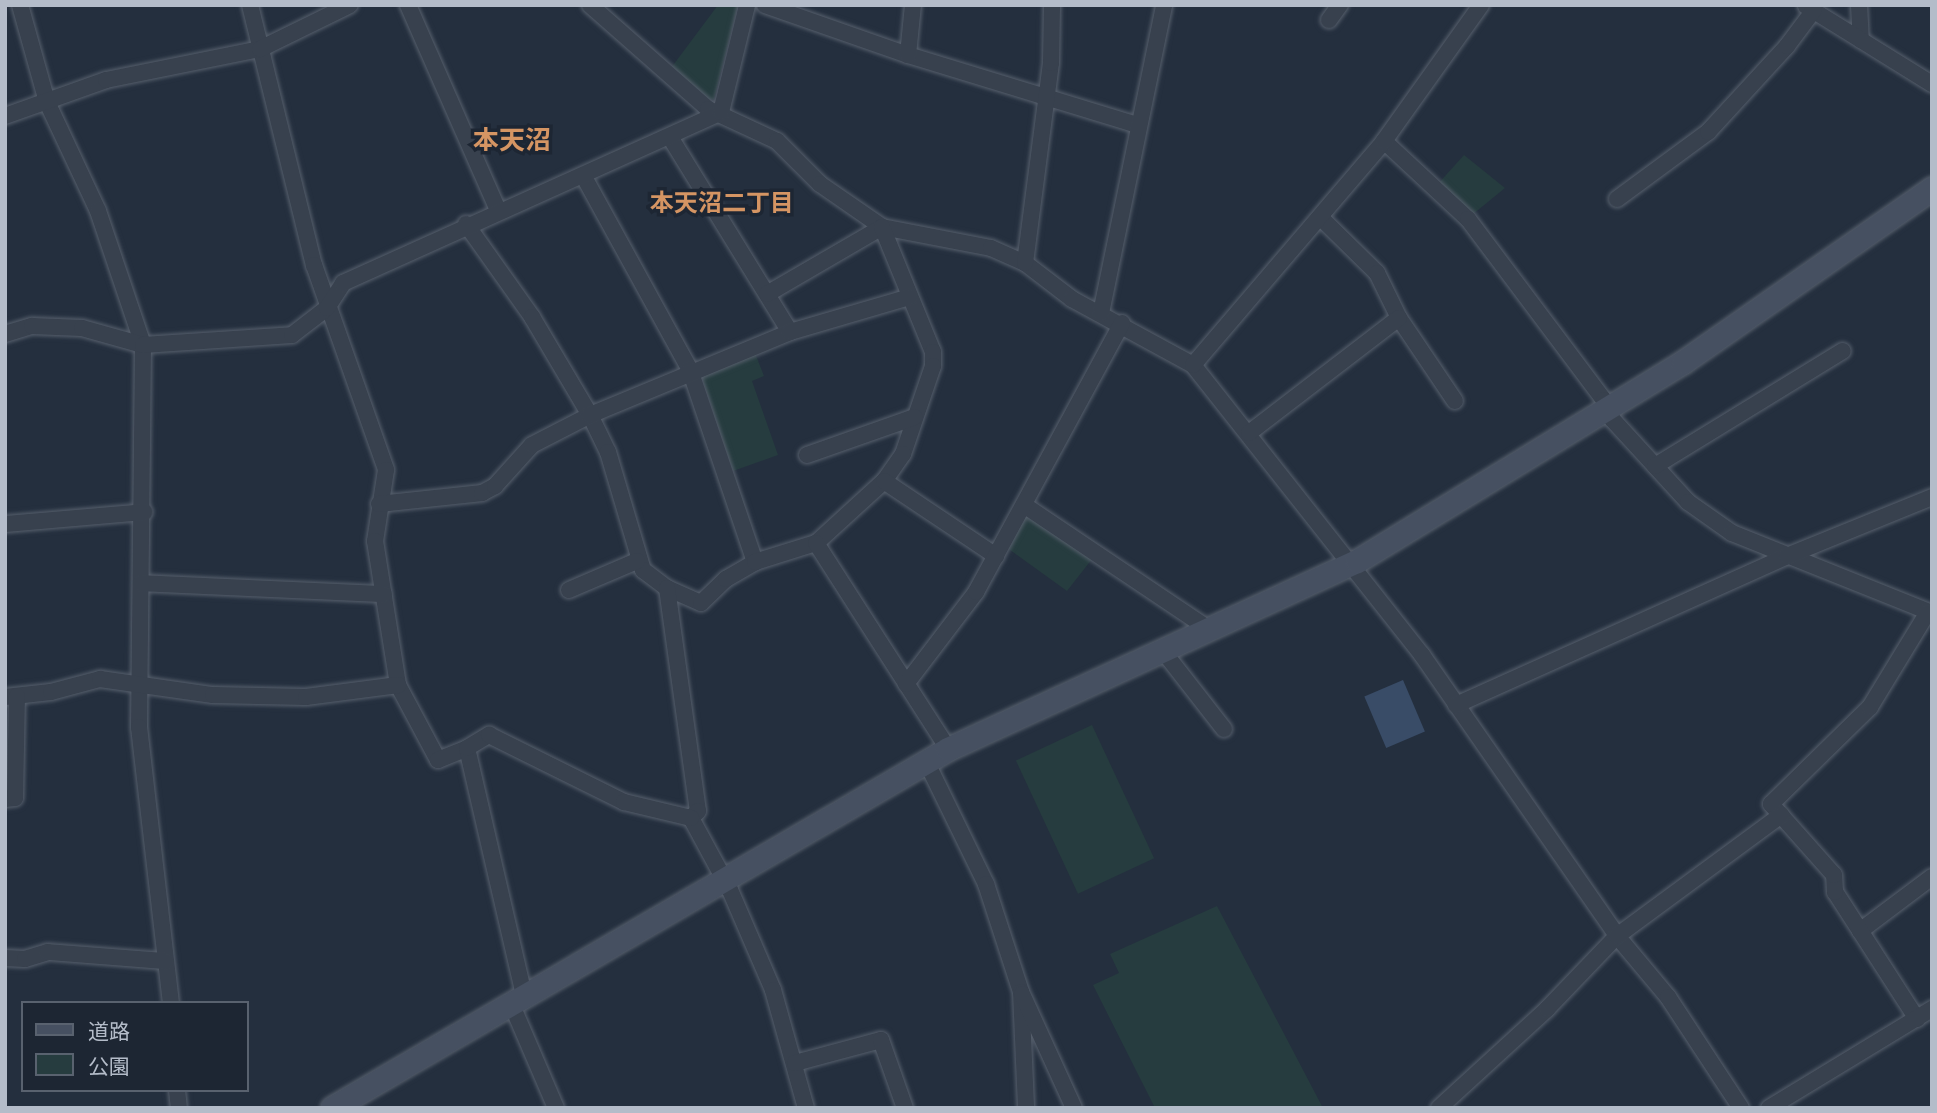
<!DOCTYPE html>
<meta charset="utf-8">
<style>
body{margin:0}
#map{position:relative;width:1937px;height:1113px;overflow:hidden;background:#242f3e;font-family:"Exo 2","Noto Sans JP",sans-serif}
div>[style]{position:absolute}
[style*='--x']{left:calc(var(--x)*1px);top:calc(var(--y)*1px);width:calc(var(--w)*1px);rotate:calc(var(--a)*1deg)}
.green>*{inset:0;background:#263c3f;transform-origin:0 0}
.water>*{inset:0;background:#394c67;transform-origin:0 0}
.roads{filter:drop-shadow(0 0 2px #565f6c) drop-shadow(0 0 2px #565f6c)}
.street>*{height:16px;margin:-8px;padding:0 8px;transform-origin:8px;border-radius:8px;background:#38414e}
.secondary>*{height:23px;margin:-11.5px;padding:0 11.5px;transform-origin:11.5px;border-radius:11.5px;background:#465061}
span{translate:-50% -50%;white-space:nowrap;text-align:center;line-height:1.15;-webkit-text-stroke:7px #1d2633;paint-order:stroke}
.neighbourhood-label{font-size:24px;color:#d59563;font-weight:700}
.quarter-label{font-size:26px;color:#d59563;font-weight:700}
.frame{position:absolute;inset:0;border:7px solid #b4bcc9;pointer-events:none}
.legend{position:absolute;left:21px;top:1001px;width:228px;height:91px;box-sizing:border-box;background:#1d2633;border:2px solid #59626f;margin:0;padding:9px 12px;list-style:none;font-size:21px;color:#b4bcc9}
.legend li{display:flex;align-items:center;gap:14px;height:35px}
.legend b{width:35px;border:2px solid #59626f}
</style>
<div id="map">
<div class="green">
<i style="clip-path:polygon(718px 5px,738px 5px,714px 99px,707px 101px,671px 68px)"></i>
<i style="clip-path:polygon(1464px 155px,1505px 188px,1472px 215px,1437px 185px)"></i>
<i style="clip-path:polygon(755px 353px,764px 376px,752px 381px,778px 455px,733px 471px,700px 372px)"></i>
<i style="clip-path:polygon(1025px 511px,1096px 554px,1067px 591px,1006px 547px)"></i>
<i style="left:1092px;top:725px;width:147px;height:84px;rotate:65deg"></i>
<i style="clip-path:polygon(1217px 906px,1323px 1108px,1155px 1108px,1093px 985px,1119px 973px,1110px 954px)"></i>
</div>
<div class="water">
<i style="left:1403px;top:680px;width:56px;height:42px;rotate:67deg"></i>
</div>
<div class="roads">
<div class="street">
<i style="--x:20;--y:5;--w:101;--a:74.4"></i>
<i style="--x:47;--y:102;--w:120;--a:64.9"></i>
<i style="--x:98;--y:211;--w:141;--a:71.4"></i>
<i style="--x:143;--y:345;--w:382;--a:90.6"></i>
<i style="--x:139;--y:727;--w:278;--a:83.4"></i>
<i style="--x:250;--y:5;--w:268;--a:76.2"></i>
<i style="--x:314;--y:265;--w:217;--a:70.6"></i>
<i style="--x:386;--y:470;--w:72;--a:98.8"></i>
<i style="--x:375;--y:541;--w:146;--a:80.9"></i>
<i style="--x:398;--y:685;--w:85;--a:61.9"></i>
<i style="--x:438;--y:760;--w:31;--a:-22"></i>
<i style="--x:408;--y:5;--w:224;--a:66.3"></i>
<i style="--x:590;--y:5;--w:157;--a:41.4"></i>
<i style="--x:708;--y:109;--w:76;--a:24.9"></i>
<i style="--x:777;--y:141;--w:61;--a:45"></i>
<i style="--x:820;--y:184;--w:75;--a:34.7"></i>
<i style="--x:882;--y:227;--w:111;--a:10.9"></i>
<i style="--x:991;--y:248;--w:37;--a:24"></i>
<i style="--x:1025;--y:263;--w:59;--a:37.5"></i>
<i style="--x:1072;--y:299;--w:138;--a:28.6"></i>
<i style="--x:1193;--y:365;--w:370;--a:51.7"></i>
<i style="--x:1422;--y:655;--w:342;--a:55.2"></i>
<i style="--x:1617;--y:936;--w:80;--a:50.1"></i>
<i style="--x:1668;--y:997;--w:133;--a:56.7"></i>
<i style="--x:765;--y:5;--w:151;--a:19.3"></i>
<i style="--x:908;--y:55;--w:239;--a:17"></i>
<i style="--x:1859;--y:5;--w:35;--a:87"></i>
<i style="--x:1806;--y:6;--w:148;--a:31.8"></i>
<i style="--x:1329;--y:20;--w:19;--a:-54"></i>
<i style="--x:908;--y:55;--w:50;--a:-84.3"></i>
<i style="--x:5;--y:116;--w:107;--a:-19.6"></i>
<i style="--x:106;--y:80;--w:157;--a:-11.4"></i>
<i style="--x:260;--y:49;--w:100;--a:-26.1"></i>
<i style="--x:670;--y:137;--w:229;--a:58.4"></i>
<i style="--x:1384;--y:141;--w:115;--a:42.9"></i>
<i style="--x:1468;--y:219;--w:226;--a:53.1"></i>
<i style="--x:1604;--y:400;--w:21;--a:67"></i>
<i style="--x:1612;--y:419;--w:113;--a:47.5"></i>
<i style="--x:1688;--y:502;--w:54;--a:35.2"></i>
<i style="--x:1732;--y:533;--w:215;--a:21.8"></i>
<i style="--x:584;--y:177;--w:220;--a:61.2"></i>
<i style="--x:690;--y:370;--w:203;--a:71.3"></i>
<i style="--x:1617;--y:199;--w:113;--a:-36.4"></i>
<i style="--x:1708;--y:132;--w:117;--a:-47.4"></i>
<i style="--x:1787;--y:46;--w:45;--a:-53.1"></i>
<i style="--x:1320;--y:217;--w:80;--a:44.5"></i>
<i style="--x:1377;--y:273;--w:50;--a:63.9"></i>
<i style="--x:1399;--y:318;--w:100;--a:56"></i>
<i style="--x:466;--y:224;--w:114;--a:54.6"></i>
<i style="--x:532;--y:317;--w:114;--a:59.4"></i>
<i style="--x:590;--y:415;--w:41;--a:64.1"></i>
<i style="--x:608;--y:452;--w:123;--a:73.5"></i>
<i style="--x:643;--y:570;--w:30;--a:37"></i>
<i style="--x:667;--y:588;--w:37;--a:24"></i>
<i style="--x:701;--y:603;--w:35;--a:-44"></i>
<i style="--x:726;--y:579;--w:34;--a:-30"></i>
<i style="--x:755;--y:562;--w:64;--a:-17.3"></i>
<i style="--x:1025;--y:263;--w:202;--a:-82.6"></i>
<i style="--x:1051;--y:63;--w:58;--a:-89"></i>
<i style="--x:767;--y:294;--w:133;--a:-30.2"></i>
<i style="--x:882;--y:227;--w:135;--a:67.8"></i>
<i style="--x:933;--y:352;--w:14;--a:90"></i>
<i style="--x:933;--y:366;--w:93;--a:108.8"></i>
<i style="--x:903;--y:454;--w:33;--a:125"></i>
<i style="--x:884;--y:481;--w:92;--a:137.6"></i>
<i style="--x:816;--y:543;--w:245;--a:57.3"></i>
<i style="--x:1101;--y:313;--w:314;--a:-78.4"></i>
<i style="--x:5;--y:334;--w:28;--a:-17"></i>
<i style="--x:32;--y:326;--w:50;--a:2.3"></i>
<i style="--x:82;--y:328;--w:63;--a:15.6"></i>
<i style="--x:143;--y:345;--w:149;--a:-3.8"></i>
<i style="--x:292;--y:335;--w:44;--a:-37.6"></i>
<i style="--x:327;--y:308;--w:30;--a:-57"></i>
<i style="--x:343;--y:283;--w:415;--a:-24.3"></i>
<i style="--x:721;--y:112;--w:110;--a:-76.3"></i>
<i style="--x:1193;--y:365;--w:294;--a:-49.5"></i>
<i style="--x:1384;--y:141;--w:167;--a:-54.5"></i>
<i style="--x:1249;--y:433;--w:189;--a:-37.5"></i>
<i style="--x:807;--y:455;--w:114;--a:-19.4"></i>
<i style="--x:1655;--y:466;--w:220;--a:-31.5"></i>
<i style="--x:884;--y:481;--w:135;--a:33.8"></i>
<i style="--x:379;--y:504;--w:104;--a:-6.1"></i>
<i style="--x:482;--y:493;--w:15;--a:-28"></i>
<i style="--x:495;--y:486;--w:55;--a:-47.9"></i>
<i style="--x:532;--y:445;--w:65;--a:-27.3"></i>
<i style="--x:590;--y:415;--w:217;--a:-22.5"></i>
<i style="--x:790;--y:332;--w:125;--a:-16.3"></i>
<i style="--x:1024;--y:505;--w:224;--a:33.9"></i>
<i style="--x:5;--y:524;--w:140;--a:-4.9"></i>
<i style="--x:141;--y:583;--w:243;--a:2.6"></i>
<i style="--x:667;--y:588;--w:225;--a:82.1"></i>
<i style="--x:698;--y:811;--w:10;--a:135"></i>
<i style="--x:691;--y:818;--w:82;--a:61.6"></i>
<i style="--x:730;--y:890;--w:109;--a:66.7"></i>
<i style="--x:773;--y:990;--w:123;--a:74.4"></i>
<i style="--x:569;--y:590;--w:74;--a:-23.1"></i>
<i style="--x:1163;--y:651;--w:99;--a:52"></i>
<i style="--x:906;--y:684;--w:116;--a:-52.7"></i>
<i style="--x:976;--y:592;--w:306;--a:-61.5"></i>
<i style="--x:5;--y:697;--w:46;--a:-6.2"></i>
<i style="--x:51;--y:692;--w:51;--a:-14.9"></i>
<i style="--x:100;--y:679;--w:114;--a:8.1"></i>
<i style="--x:213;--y:695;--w:93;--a:1.2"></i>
<i style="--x:306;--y:697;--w:93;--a:-7.4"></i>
<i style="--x:1456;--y:705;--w:363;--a:-24.2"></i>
<i style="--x:1787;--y:556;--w:157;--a:-22.1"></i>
<i style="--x:926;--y:761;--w:137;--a:64"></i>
<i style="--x:986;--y:884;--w:114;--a:72"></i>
<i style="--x:1021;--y:992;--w:116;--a:87.5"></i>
<i style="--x:5;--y:799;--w:10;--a:-6"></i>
<i style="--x:15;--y:798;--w:102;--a:-88.9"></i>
<i style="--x:1860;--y:931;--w:90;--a:-36.9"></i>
<i style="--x:5;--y:958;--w:20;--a:3"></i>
<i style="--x:25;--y:959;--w:24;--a:-17"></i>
<i style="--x:48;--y:952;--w:118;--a:4.4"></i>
<i style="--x:1022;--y:994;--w:125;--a:65.5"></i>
<i style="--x:524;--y:995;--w:253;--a:-103"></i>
<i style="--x:467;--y:748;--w:26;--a:-31"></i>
<i style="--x:489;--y:735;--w:151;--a:26.4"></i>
<i style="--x:624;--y:802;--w:69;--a:13.4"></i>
<i style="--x:511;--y:1003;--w:114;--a:66.8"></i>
<i style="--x:1917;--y:1019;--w:151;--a:-122.8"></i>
<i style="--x:1835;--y:892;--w:17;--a:-93"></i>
<i style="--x:1834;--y:875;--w:95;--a:-131.6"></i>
<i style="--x:1771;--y:804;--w:139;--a:-44.4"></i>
<i style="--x:1870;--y:707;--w:111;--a:-58.6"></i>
<i style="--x:795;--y:1063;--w:89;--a:-15"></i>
<i style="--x:881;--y:1040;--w:72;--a:70.6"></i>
<i style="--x:177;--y:1090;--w:18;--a:84"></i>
<i style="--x:1439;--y:1108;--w:147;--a:-42.5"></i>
<i style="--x:1547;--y:1009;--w:101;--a:-46.2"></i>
<i style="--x:1617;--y:936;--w:204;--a:-36.4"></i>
<i style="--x:1769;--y:1108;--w:191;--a:-31.3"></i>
</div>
<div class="secondary">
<i style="--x:332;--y:1108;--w:713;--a:-30.23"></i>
<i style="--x:948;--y:749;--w:450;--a:-24.7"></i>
<i style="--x:1357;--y:561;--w:382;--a:-31.4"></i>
<i style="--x:1683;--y:362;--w:304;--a:-34.9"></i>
</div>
</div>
<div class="neighbourhood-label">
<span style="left:722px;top:202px">本天沼二丁目</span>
</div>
<div class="quarter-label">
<span style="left:512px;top:139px">本天沼</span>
</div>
<div class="frame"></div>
<ul class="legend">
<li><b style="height:9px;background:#465061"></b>道路</li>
<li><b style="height:19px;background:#263c3f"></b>公園</li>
</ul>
</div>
